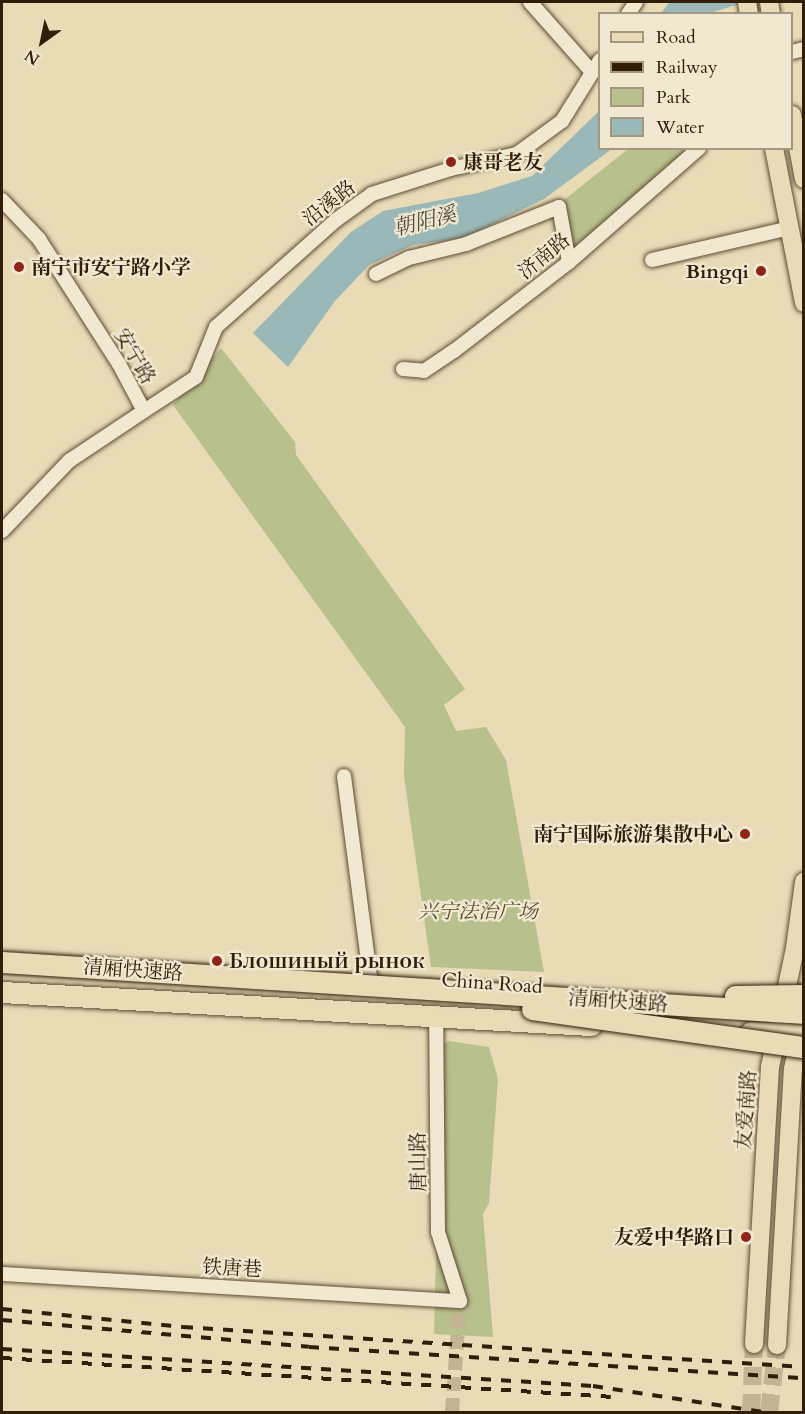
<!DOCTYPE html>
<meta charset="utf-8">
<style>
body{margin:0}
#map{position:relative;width:805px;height:1414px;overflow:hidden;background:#e8dbb6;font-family:Cardo,"Noto Serif SC",serif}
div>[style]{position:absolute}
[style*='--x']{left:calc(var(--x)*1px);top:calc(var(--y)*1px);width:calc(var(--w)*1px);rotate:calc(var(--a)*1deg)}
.green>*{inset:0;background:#b8c08d}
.water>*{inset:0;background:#9bb8b8}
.minor-tunnel>*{height:14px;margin-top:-7px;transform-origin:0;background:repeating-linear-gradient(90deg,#c3b594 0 14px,transparent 0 21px)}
.major-tunnel>*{height:18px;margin-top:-9px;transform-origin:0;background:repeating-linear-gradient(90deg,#c3b594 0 18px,transparent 0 27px)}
.roads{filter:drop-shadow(0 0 2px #5f4c35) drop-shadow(0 0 2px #5f4c35)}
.minor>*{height:14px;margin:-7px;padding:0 7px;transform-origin:7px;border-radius:7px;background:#f0e8d0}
.major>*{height:18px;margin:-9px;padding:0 9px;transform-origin:9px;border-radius:9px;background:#e8dbb6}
.highway>*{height:21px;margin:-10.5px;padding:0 10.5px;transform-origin:10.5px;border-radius:10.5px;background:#e8dbb6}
.rail>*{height:4px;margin-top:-2px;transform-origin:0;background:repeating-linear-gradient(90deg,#311d0a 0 10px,transparent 0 20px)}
.bridges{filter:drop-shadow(0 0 2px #311d0a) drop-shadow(0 0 2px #311d0a)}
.highway-bridge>*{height:21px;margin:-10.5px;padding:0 10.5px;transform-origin:10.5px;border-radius:10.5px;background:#e8dbb6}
.dots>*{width:16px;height:16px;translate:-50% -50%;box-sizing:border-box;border:3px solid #f0e8d0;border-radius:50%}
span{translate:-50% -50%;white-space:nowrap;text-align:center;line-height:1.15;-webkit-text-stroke:4.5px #f0e8d0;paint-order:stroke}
.poi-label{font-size:20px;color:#311d0a;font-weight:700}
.left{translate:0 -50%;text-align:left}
.right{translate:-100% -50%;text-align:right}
.street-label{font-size:20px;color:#311d0a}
.park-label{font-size:20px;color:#5a4e31;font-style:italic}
.water-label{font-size:21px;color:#514c3e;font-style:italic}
.frame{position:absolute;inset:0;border:3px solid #311d0a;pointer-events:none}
.legend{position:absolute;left:598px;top:12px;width:195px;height:138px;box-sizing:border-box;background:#f0e8d0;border:2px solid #a49781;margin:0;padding:8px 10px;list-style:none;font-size:18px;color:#311d0a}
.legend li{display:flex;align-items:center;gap:12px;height:30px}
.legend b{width:30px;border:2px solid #a49781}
.north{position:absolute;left:12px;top:12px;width:60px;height:60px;-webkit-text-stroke:4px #f0e8d0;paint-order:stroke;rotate:213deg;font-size:16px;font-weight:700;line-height:24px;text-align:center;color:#311d0a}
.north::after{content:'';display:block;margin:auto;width:21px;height:27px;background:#311d0a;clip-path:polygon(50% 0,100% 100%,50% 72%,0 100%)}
</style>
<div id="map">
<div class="green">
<i style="clip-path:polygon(628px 149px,690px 149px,565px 254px,559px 204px)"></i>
<i style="clip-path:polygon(221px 348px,295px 442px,296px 455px,465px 689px,444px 705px,456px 731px,486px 727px,506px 760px,544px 972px,431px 967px,404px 776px,405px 727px,173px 405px)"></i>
<i style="clip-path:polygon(449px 1041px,489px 1047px,498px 1079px,489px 1203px,483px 1214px,493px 1337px,434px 1334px,441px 1052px,443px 1044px)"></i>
</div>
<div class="water">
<i style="clip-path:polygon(670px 2px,746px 2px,710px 13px,660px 14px)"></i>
<i style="clip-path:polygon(599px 111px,600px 148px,612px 149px,544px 199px,464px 238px,413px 245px,369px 265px,335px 301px,288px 367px,253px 333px,351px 232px,383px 211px,478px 193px,532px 176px)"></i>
</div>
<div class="minor-tunnel">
<i style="--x:452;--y:1412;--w:111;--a:-85.9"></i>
</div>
<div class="major-tunnel">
<i style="--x:751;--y:1412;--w:68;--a:-87.5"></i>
<i style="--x:769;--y:1412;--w:67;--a:-83.2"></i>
</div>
<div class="roads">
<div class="minor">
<i style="--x:530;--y:2;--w:94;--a:48.5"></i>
<i style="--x:628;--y:14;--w:14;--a:-56"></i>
<i style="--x:792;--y:52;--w:12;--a:-14"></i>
<i style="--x:2;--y:200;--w:54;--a:46.5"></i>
<i style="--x:39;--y:239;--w:148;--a:57.4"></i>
<i style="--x:119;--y:364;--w:53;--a:62"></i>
<i style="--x:144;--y:411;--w:90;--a:146.3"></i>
<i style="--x:69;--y:461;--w:97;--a:133.7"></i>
<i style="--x:652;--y:260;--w:141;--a:-13.1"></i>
<i style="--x:376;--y:274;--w:37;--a:-26"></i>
<i style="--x:409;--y:258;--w:59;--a:-13.8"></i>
<i style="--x:466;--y:244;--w:100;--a:-21.7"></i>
<i style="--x:559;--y:207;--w:56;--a:79.7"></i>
<i style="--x:403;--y:369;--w:21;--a:5"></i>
<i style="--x:424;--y:371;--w:36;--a:-34"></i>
<i style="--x:454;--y:351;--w:145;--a:-37.7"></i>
<i style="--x:569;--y:262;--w:173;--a:-41.2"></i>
<i style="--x:144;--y:411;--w:62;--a:-33.2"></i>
<i style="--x:196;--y:377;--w:54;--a:-68.2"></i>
<i style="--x:216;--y:327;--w:161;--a:-41.7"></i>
<i style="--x:336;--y:220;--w:44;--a:-35.8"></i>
<i style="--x:372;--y:194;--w:83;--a:-17.6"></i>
<i style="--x:451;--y:169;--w:68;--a:-12.8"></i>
<i style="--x:517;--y:154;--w:56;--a:-36.3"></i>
<i style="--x:562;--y:121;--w:72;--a:-58.1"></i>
<i style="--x:344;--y:776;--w:202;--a:82.6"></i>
<i style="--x:2;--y:1274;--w:459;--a:3.4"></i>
<i style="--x:460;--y:1301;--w:72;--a:-107.7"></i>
<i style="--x:438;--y:1232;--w:213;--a:-90.5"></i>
</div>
<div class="major">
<i style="--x:747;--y:2;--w:12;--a:81"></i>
<i style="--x:769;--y:2;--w:12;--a:81"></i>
<i style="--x:792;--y:115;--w:65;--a:79.4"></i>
<i style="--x:774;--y:148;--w:158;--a:79"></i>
<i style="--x:754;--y:1344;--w:277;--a:-86.7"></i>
<i style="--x:770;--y:1067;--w:122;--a:-78.1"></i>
<i style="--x:795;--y:948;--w:67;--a:-82.2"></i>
<i style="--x:777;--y:1345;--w:276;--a:-86.7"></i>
<i style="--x:793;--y:1069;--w:25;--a:-78"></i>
</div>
<div class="highway">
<i style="--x:2;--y:992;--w:590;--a:3.21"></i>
<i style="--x:751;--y:1032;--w:53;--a:2.2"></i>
<i style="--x:796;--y:1057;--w:8;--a:7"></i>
</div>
</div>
<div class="rail">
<i style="--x:2;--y:1309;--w:182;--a:5.7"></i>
<i style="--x:183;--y:1327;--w:622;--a:3.69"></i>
<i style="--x:2;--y:1320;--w:308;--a:5"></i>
<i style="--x:309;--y:1347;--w:496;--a:3.6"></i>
<i style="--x:2;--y:1349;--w:592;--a:3.58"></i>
<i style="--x:593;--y:1386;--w:172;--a:8.7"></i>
<i style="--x:2;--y:1358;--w:612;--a:3.65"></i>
</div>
<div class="bridges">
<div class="highway-bridge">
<i style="--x:2;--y:962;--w:804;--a:3.64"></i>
<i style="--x:735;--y:996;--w:69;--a:-0.8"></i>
<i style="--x:532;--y:1009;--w:275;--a:8"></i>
</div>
</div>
<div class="dots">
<i style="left:451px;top:162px;background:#8f2418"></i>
<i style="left:19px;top:267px;background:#8f2418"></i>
<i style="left:761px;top:271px;background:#8f2418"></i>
<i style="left:745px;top:834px;background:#8f2418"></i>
<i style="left:217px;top:961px;background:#8f2418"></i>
<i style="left:746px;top:1237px;background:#8f2418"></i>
</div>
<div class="poi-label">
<span class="left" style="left:463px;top:162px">康哥老友</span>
<span class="left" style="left:31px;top:267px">南宁市安宁路小学</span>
<span class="right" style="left:749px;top:271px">Bingqi</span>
<span class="right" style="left:733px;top:834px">南宁国际旅游集散中心</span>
<span class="left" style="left:229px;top:961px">Блошиный рынок</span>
<span class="right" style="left:734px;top:1237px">友爱中华路口</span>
</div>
<div class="street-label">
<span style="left:329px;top:203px;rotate:-38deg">沿溪路</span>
<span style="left:544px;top:256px;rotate:-39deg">济南路</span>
<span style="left:135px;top:356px;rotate:60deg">安宁路</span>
<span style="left:133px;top:970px;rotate:4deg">清厢快速路</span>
<span style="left:492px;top:983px;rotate:4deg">China Road</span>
<span style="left:618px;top:1001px;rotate:4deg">清厢快速路</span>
<span style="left:746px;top:1110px;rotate:-86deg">友爱南路</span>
<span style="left:418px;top:1162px;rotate:-91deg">唐山路</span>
<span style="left:232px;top:1268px;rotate:3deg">铁唐巷</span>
</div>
<div class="park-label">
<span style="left:478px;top:911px">兴宁法治广场</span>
</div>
<div class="water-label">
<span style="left:425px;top:222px;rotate:-14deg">朝阳溪</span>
</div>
<div class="frame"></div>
<ul class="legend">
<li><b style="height:8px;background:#e8dbb6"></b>Road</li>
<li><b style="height:8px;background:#311d0a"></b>Railway</li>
<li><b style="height:16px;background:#b8c08d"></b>Park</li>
<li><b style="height:16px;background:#9bb8b8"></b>Water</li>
</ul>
<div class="north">N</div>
</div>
